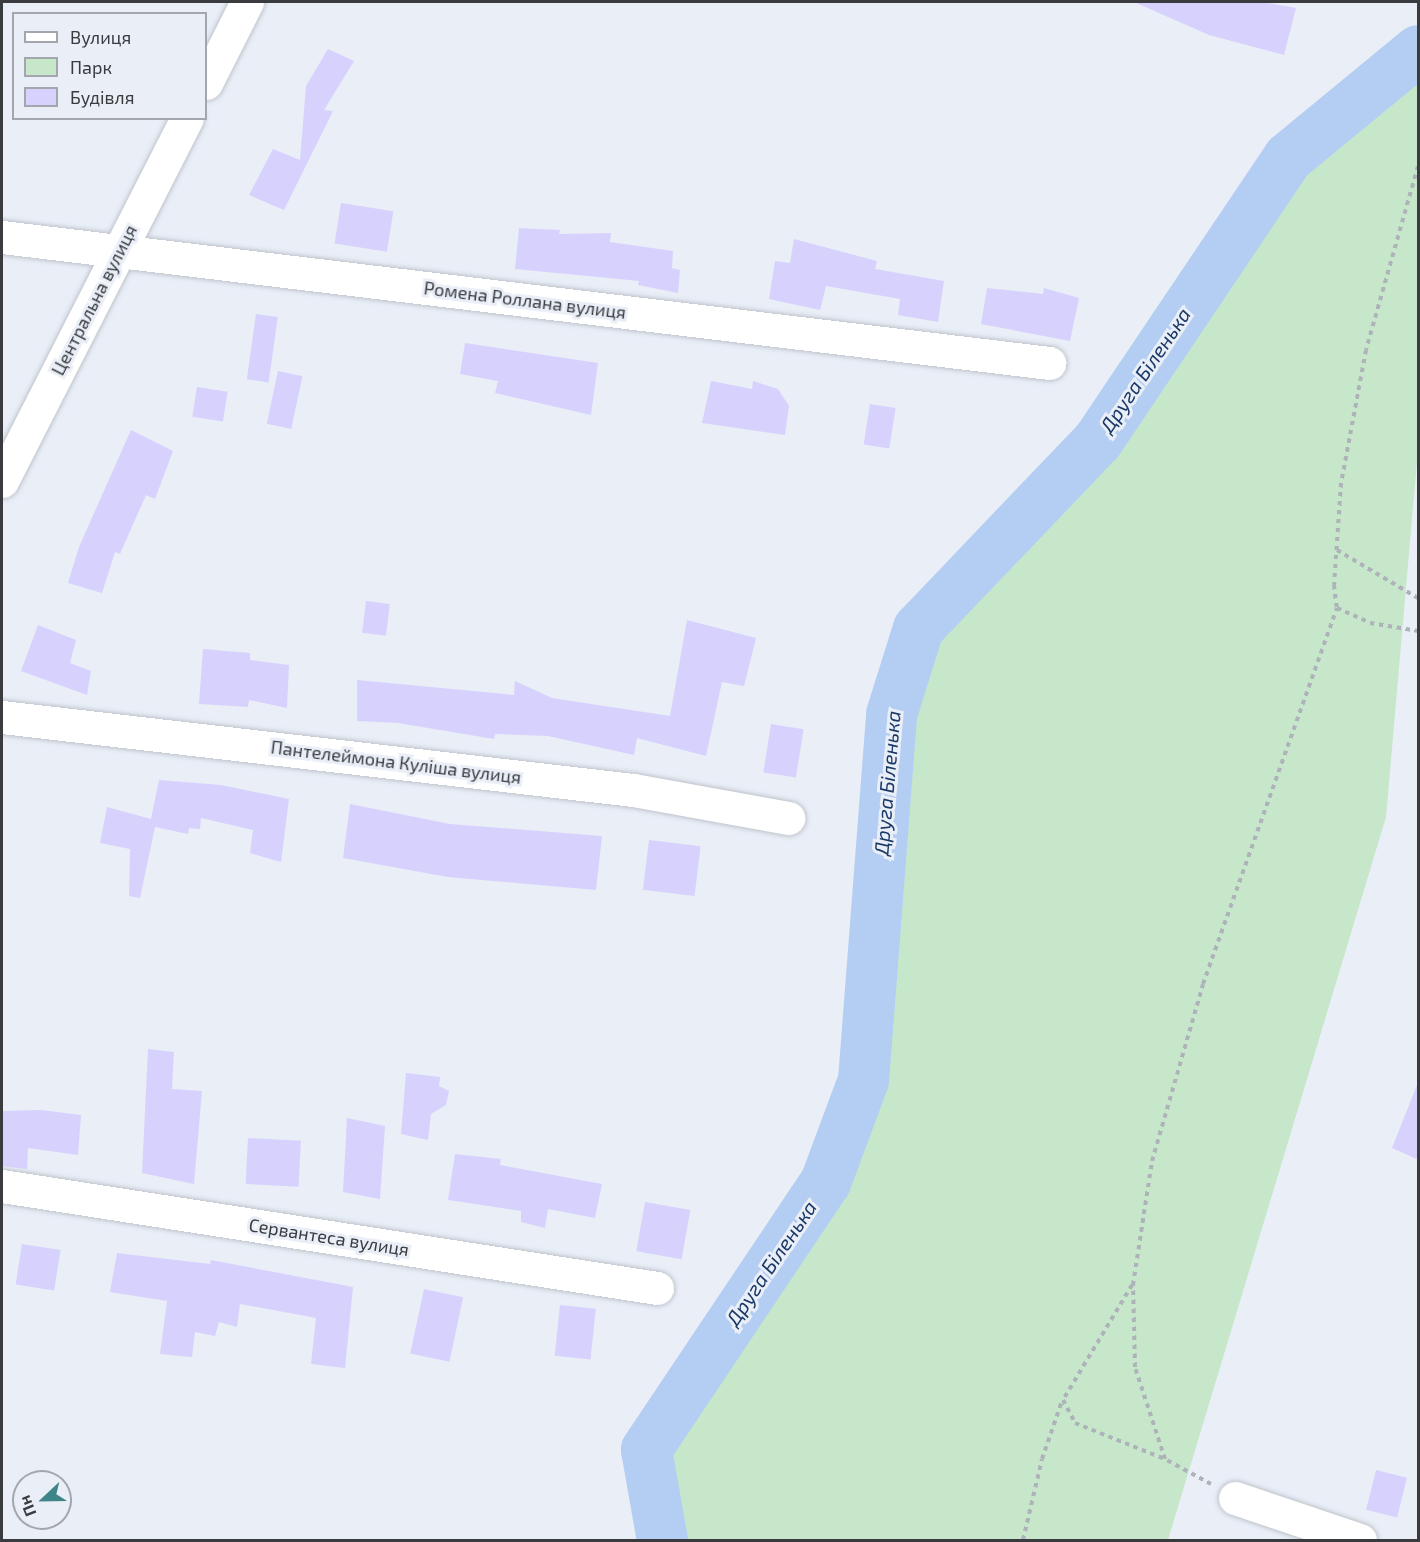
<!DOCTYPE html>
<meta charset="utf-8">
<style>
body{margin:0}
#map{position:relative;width:1420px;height:1542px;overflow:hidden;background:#e9eef7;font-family:"Exo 2",sans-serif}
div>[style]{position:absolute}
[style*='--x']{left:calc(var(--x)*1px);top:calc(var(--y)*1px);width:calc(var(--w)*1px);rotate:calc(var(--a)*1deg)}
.green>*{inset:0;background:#c6e7ca}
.river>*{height:51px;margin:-25.5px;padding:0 25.5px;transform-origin:25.5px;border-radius:25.5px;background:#b4cdf2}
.building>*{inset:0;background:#d7d2fd;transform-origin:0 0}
.path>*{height:4px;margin-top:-2px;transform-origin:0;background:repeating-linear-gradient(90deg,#aeb2b9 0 4.5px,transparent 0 9px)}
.roads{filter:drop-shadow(0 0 2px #bfc4cc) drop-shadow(0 0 2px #bfc4cc)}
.minor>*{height:33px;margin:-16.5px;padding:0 16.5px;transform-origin:16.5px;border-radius:16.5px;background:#fff}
span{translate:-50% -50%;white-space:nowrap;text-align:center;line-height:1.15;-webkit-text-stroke:6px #e9eef7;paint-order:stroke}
.street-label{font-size:18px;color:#393b3f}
.water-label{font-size:20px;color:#1a3967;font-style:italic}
.frame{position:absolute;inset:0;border:3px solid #393b3f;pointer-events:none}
.legend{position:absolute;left:12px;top:12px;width:195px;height:108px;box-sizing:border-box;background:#e9eef7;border:2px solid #a3a6ad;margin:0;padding:8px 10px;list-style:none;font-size:18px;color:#393b3f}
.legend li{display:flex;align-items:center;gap:12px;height:30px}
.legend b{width:30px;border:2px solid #a3a6ad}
.north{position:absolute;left:12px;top:1470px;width:60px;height:60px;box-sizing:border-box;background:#e9eef7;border:2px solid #a3a6ad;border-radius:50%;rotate:248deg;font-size:16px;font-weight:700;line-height:24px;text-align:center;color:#393b3f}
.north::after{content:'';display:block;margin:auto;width:21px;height:27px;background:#3d8588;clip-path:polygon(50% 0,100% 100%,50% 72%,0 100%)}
</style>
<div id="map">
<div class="green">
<i style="clip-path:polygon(1418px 50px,1418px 450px,1386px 817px,1168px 1540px,662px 1540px,646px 1449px,825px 1182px,863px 1080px,891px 714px,918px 628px,1097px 441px,1288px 157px)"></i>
</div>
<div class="river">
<i style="--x:662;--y:1540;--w:92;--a:-100"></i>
<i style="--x:646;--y:1449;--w:321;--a:-56.2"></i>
<i style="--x:825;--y:1182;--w:109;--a:-69.6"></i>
<i style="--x:863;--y:1080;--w:367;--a:-85.6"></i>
<i style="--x:891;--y:714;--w:90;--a:-72.6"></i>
<i style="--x:918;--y:628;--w:259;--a:-46.3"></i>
<i style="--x:1097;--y:441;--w:342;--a:-56.1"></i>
<i style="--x:1288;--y:157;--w:168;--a:-39.5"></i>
</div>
<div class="building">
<i style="clip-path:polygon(1134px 2px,1263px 2px,1296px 8px,1284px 55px,1209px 35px)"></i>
<i style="clip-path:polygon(328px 49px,354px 61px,324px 110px,333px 111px,284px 210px,249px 195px,273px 149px,300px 160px,306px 86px)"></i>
<i style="left:341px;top:203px;width:53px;height:41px;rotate:9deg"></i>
<i style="clip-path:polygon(519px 228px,560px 230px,559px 234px,611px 233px,610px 242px,673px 251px,672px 268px,680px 270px,678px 293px,638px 285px,639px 281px,515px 269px)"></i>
<i style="clip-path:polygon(794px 239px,877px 261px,875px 269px,944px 281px,938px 322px,898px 315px,900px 299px,826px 286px,820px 310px,769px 299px,775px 261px,790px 263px)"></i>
<i style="clip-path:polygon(987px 288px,1043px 294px,1044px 288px,1079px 298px,1070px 341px,981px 324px)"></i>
<i style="left:256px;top:314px;width:22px;height:66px;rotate:8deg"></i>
<i style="clip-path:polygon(465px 343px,598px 363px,591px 415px,495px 393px,498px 381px,460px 374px)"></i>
<i style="left:278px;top:371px;width:25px;height:54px;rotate:12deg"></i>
<i style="clip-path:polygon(711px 381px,752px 389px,753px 381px,778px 389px,789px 406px,785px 435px,702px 423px)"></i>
<i style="left:197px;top:387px;width:31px;height:30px;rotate:9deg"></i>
<i style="left:870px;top:404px;width:26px;height:41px;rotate:9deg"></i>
<i style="clip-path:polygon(131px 430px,173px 451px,155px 499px,146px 495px,120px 554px,115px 552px,102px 593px,68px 583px,79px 547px)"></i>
<i style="left:366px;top:601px;width:24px;height:32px;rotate:7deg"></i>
<i style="clip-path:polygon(687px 620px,756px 638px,744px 686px,722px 682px,706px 756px,637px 738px,634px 755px,548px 736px,495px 734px,494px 739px,398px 723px,357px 721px,357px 680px,514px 695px,515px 681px,552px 698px,670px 716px)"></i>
<i style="clip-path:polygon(38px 625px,76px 640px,70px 663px,91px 671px,87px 695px,21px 671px)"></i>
<i style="clip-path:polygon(203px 649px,250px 653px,250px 660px,289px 665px,287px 708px,249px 700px,248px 707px,199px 704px)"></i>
<i style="left:771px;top:724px;width:33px;height:49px;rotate:9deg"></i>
<i style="clip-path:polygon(159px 780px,221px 785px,289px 799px,281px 862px,250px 853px,253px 830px,201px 818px,200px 829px,189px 828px,188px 834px,155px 827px,140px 898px,129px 896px,130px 849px,100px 843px,107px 807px,151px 819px)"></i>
<i style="clip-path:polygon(350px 804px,450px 824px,602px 836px,596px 890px,448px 877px,343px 858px)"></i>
<i style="left:649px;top:840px;width:52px;height:50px;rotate:7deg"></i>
<i style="clip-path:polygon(148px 1049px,174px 1052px,172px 1089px,202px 1091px,194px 1184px,142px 1173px)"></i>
<i style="clip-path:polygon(406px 1073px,440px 1077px,439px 1086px,449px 1091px,446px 1105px,431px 1114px,428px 1140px,401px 1134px)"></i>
<i style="clip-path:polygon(1417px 1085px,1419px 1086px,1419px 1160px,1392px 1148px)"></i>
<i style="clip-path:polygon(41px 1110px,81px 1115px,78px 1155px,28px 1148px,27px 1169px,2px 1166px,2px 1111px)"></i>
<i style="clip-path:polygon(347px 1118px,385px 1126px,380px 1199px,343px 1192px)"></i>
<i style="left:248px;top:1138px;width:53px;height:46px;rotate:3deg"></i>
<i style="clip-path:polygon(455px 1154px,501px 1159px,500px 1165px,602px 1184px,595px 1218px,548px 1209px,545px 1228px,521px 1222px,521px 1211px,448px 1200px)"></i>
<i style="left:645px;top:1202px;width:46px;height:50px;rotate:10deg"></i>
<i style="left:22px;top:1244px;width:39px;height:41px;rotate:9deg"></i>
<i style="clip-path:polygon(117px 1253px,210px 1264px,211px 1260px,353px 1287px,345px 1368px,311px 1364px,316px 1318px,240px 1304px,237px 1327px,219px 1322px,215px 1336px,195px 1332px,192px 1357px,160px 1354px,167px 1301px,110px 1292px)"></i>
<i style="left:424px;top:1289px;width:40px;height:66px;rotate:12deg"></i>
<i style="left:560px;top:1305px;width:36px;height:51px;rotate:6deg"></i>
<i style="left:1376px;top:1470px;width:32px;height:41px;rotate:14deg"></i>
</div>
<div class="path">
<i style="--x:1418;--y:166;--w:191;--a:105.8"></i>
<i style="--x:1366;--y:350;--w:135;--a:100.6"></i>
<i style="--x:1341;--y:483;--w:102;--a:93.9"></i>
<i style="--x:1334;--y:585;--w:23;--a:83"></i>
<i style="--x:1337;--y:608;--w:36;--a:24"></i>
<i style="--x:1370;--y:623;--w:49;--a:9.5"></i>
<i style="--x:1337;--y:550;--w:94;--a:30.7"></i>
<i style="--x:1132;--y:1285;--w:134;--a:121"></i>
<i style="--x:1063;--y:1400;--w:26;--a:62"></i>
<i style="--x:1075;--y:1423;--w:97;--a:21.8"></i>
<i style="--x:1211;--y:1484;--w:52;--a:-151.5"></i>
<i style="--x:1165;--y:1459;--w:97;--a:-108.1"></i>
<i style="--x:1135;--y:1367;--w:82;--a:-91.4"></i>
<i style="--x:1133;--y:1285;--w:125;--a:-81.3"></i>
<i style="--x:1152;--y:1161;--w:184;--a:-73.9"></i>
<i style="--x:1203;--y:984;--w:399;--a:-70.4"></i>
<i style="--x:1023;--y:1540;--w:83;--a:-76.8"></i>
<i style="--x:1042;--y:1459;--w:61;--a:-71"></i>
</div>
<div class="roads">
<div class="minor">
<i style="--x:206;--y:83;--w:91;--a:-63.2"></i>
<i style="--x:2;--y:237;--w:1055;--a:6.86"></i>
<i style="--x:2;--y:481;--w:407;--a:-63"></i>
<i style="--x:2;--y:717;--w:635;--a:6.6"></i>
<i style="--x:633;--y:790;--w:158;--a:10.2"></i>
<i style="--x:2;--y:1186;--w:663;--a:8.85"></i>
<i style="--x:1235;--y:1498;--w:132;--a:18.6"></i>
</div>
</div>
<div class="street-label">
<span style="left:94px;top:300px;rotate:-63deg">Центральна вулиця</span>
<span style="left:525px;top:300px;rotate:7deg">Ромена Роллана вулиця</span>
<span style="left:396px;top:762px;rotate:7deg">Пантелеймона Куліша вулиця</span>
<span style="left:329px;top:1237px;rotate:9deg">Сервантеса вулиця</span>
</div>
<div class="water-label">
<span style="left:1145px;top:370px;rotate:-56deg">Друга Біленька</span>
<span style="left:887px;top:783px;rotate:-85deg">Друга Біленька</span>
<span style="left:771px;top:1263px;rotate:-56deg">Друга Біленька</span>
</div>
<div class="frame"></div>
<ul class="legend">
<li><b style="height:8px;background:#fff"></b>Вулиця</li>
<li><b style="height:16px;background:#c6e7ca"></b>Парк</li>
<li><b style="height:16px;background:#d7d2fd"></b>Будівля</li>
</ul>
<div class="north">Пн</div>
</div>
